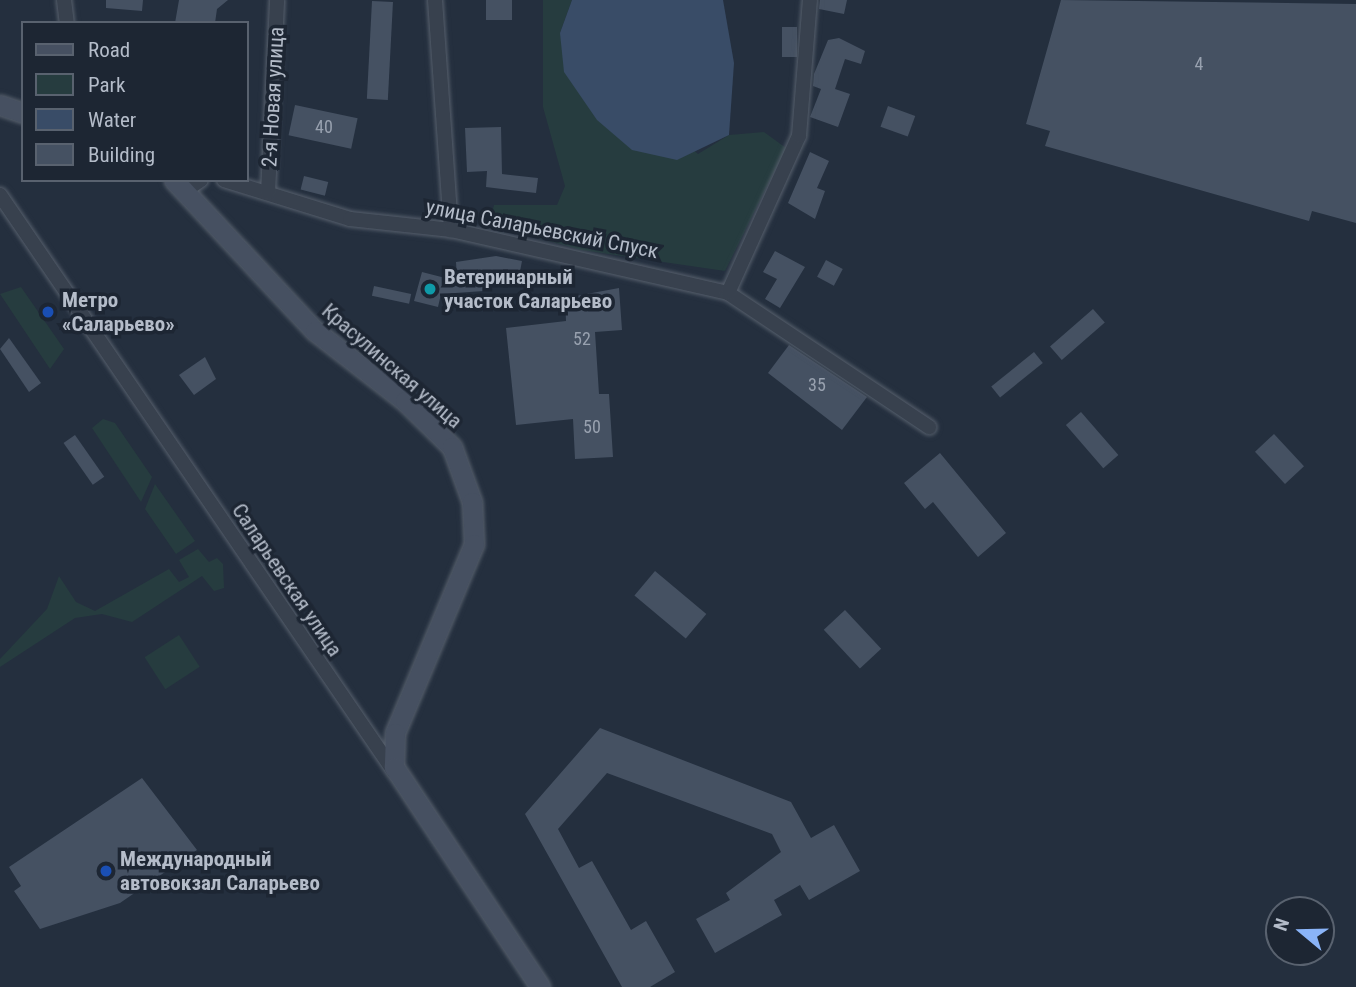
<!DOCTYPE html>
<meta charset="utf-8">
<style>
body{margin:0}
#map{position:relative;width:1356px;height:987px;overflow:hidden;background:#242f3e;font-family:"Roboto Condensed",sans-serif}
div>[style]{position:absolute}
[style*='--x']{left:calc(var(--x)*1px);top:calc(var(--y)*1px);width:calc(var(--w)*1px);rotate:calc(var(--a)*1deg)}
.green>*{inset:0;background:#263c3f;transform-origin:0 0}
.water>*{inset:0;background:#394c67}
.building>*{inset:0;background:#455162;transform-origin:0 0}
.roads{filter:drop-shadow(0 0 2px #565f6c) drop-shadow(0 0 2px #565f6c)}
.street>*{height:14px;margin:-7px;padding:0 7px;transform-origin:7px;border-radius:7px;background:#38414e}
.secondary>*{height:19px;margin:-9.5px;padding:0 9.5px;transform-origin:9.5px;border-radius:9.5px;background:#465061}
.dots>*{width:19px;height:19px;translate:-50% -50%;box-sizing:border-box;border:4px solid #1d2633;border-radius:50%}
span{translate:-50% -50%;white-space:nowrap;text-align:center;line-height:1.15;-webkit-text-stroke:7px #1d2633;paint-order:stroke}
.number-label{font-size:18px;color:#98a1af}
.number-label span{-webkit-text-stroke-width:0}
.street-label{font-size:21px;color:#b4bcc9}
.poi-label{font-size:21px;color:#b4bcc9;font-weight:700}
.left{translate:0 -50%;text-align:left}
.legend{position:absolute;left:21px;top:21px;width:228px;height:161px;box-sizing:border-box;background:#1d2633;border:2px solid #59626f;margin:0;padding:9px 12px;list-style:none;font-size:21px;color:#b4bcc9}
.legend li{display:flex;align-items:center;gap:14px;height:35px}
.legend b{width:35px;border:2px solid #59626f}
.north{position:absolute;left:1265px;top:896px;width:70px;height:70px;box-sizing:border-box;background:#1d2633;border:2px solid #59626f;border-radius:50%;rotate:289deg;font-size:19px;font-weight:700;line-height:28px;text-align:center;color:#b4bcc9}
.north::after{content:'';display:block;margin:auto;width:24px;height:32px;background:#8ab4f8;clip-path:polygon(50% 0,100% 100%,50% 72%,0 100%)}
</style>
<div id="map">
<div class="green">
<i style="clip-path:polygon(543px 0,572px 0,560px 33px,698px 154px,729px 135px,764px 132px,786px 148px,725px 271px,581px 250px,489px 224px,494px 205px,557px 205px,565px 186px,543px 107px)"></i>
<i style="clip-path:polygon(21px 287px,64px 349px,50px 369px,0 294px)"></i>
<i style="clip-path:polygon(103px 419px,115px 423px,152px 477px,141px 502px,92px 428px)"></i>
<i style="clip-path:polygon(155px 484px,195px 541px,176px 554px,145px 509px)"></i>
<i style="clip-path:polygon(198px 549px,209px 562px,217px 558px,223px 564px,224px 588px,214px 591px,202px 576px,132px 622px,102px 614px,75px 618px,0 667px,0 659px,47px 609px,59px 576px,76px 602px,95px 611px,169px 569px,179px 582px,189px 577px,179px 560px)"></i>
<i style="left:179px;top:635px;width:38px;height:41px;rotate:57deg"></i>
</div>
<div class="water">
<i style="clip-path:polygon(572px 0,723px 0,734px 63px,729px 135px,677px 160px,632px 150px,597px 120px,564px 72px,560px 33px)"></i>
</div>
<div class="building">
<i style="clip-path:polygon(106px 0,143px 0,142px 11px,106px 8px)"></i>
<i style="clip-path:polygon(179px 0,228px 0,217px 9px,215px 23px,175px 23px)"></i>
<i style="left:486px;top:0;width:26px;height:20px"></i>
<i style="clip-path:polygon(820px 0,847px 0,844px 14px,819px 9px)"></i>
<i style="clip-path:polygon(1061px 0,1356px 4px,1356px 223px,1312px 211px,1309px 221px,1045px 146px,1050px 131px,1026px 124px)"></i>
<i style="left:372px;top:1px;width:21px;height:98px;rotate:3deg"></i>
<i style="left:782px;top:27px;width:15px;height:30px"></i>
<i style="clip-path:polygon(839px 38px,865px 51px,861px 64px,845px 59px,835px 89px,850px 94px,838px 127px,810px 117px,821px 89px,813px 86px,814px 74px,828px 40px)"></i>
<i style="left:295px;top:105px;width:64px;height:31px;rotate:12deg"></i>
<i style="left:888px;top:106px;width:29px;height:22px;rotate:20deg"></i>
<i style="clip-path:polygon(501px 127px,502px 174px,538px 178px,536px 193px,486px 187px,487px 171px,467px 172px,465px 128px)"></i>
<i style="clip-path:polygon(810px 152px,829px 161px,817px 188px,825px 191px,815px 219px,788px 203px)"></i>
<i style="left:304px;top:176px;width:25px;height:14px;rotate:14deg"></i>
<i style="clip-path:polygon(775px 251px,805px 267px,780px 308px,765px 299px,777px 279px,763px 272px)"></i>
<i style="clip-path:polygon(496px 256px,522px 261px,518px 282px,482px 275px,484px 291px,441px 294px,438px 307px,414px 301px,422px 272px,457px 281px,456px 262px)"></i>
<i style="left:826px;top:260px;width:19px;height:19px;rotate:28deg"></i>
<i style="left:374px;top:286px;width:38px;height:10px;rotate:12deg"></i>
<i style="clip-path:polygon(619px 288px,622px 330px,595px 332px,599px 394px,609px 394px,613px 457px,575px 459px,573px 419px,516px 425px,506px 328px,566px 321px,565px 298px)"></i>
<i style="left:1093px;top:309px;width:18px;height:57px;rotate:49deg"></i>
<i style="clip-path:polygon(9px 338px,41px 383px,29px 392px,0 349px)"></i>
<i style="clip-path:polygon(789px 345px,867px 397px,842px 430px,768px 373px)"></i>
<i style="left:1034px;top:352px;width:14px;height:55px;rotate:51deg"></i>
<i style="clip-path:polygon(205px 357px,216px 379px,194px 395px,179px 375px)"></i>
<i style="left:1081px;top:412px;width:57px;height:20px;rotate:49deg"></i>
<i style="left:1274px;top:434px;width:44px;height:26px;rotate:47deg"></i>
<i style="left:75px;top:435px;width:51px;height:14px;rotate:55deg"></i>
<i style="clip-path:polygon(940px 453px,1006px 533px,978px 557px,933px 502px,925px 509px,904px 483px)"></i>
<i style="left:655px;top:571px;width:67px;height:32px;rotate:40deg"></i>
<i style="left:845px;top:610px;width:53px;height:29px;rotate:47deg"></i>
<i style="clip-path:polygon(600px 728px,791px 802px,811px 838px,834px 825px,860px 871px,809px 900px,800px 885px,774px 900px,782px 915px,715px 953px,696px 919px,730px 900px,726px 893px,781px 852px,772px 834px,607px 773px,558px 829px,579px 868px,592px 861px,631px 930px,646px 921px,675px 972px,650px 987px,622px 987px,525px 814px)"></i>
<i style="clip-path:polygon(142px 778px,197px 850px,120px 903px,40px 929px,14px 891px,21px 886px,9px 867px)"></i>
</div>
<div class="roads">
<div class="street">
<i style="--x:64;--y:0;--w:23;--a:83"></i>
<i style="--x:435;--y:0;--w:231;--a:86"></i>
<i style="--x:224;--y:180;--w:132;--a:17.2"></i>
<i style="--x:350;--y:219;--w:102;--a:6.2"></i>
<i style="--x:451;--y:230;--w:284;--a:12.8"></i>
<i style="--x:728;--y:293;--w:242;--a:33.7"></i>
<i style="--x:186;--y:190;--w:18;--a:-34"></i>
<i style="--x:268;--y:193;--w:193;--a:-87.3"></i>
<i style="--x:0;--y:195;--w:700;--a:55.65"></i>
<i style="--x:728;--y:293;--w:172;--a:-65.7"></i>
<i style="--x:799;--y:136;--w:136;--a:-85.4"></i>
</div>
<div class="secondary">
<i style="--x:0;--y:105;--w:24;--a:19"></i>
<i style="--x:174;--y:180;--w:207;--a:47"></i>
<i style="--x:315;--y:331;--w:114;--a:37.9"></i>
<i style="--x:405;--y:401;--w:66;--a:44.4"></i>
<i style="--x:452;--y:447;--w:59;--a:70"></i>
<i style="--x:472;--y:502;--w:42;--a:87.3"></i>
<i style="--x:474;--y:544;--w:205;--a:112.7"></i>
<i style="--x:395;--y:733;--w:34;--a:92"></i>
<i style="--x:394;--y:767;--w:264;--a:56.4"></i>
</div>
</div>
<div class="dots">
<i style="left:430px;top:289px;background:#0f9aa8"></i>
<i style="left:48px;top:312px;background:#1a4fb4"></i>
<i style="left:106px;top:871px;background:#1a4fb4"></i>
</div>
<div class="number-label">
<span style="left:1199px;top:64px">4</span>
<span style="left:324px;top:127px">40</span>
<span style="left:582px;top:339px">52</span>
<span style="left:817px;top:385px">35</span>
<span style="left:592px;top:427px">50</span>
</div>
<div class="street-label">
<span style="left:273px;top:97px;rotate:-87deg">2-я Новая улица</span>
<span style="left:542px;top:229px;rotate:11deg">улица Саларьевский Спуск</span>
<span style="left:392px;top:366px;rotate:41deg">Красулинская улица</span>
<span style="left:287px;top:580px;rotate:56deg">Саларьевская улица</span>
</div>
<div class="poi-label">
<span class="left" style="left:444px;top:289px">Ветеринарный<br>участок Саларьево</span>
<span class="left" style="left:62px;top:312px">Метро<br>«Саларьево»</span>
<span class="left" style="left:120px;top:871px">Международный<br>автовокзал Саларьево</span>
</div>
<ul class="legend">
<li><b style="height:9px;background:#465061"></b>Road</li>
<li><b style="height:19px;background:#263c3f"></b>Park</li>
<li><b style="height:19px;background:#394c67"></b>Water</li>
<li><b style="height:19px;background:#455162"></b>Building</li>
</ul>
<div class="north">N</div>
</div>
